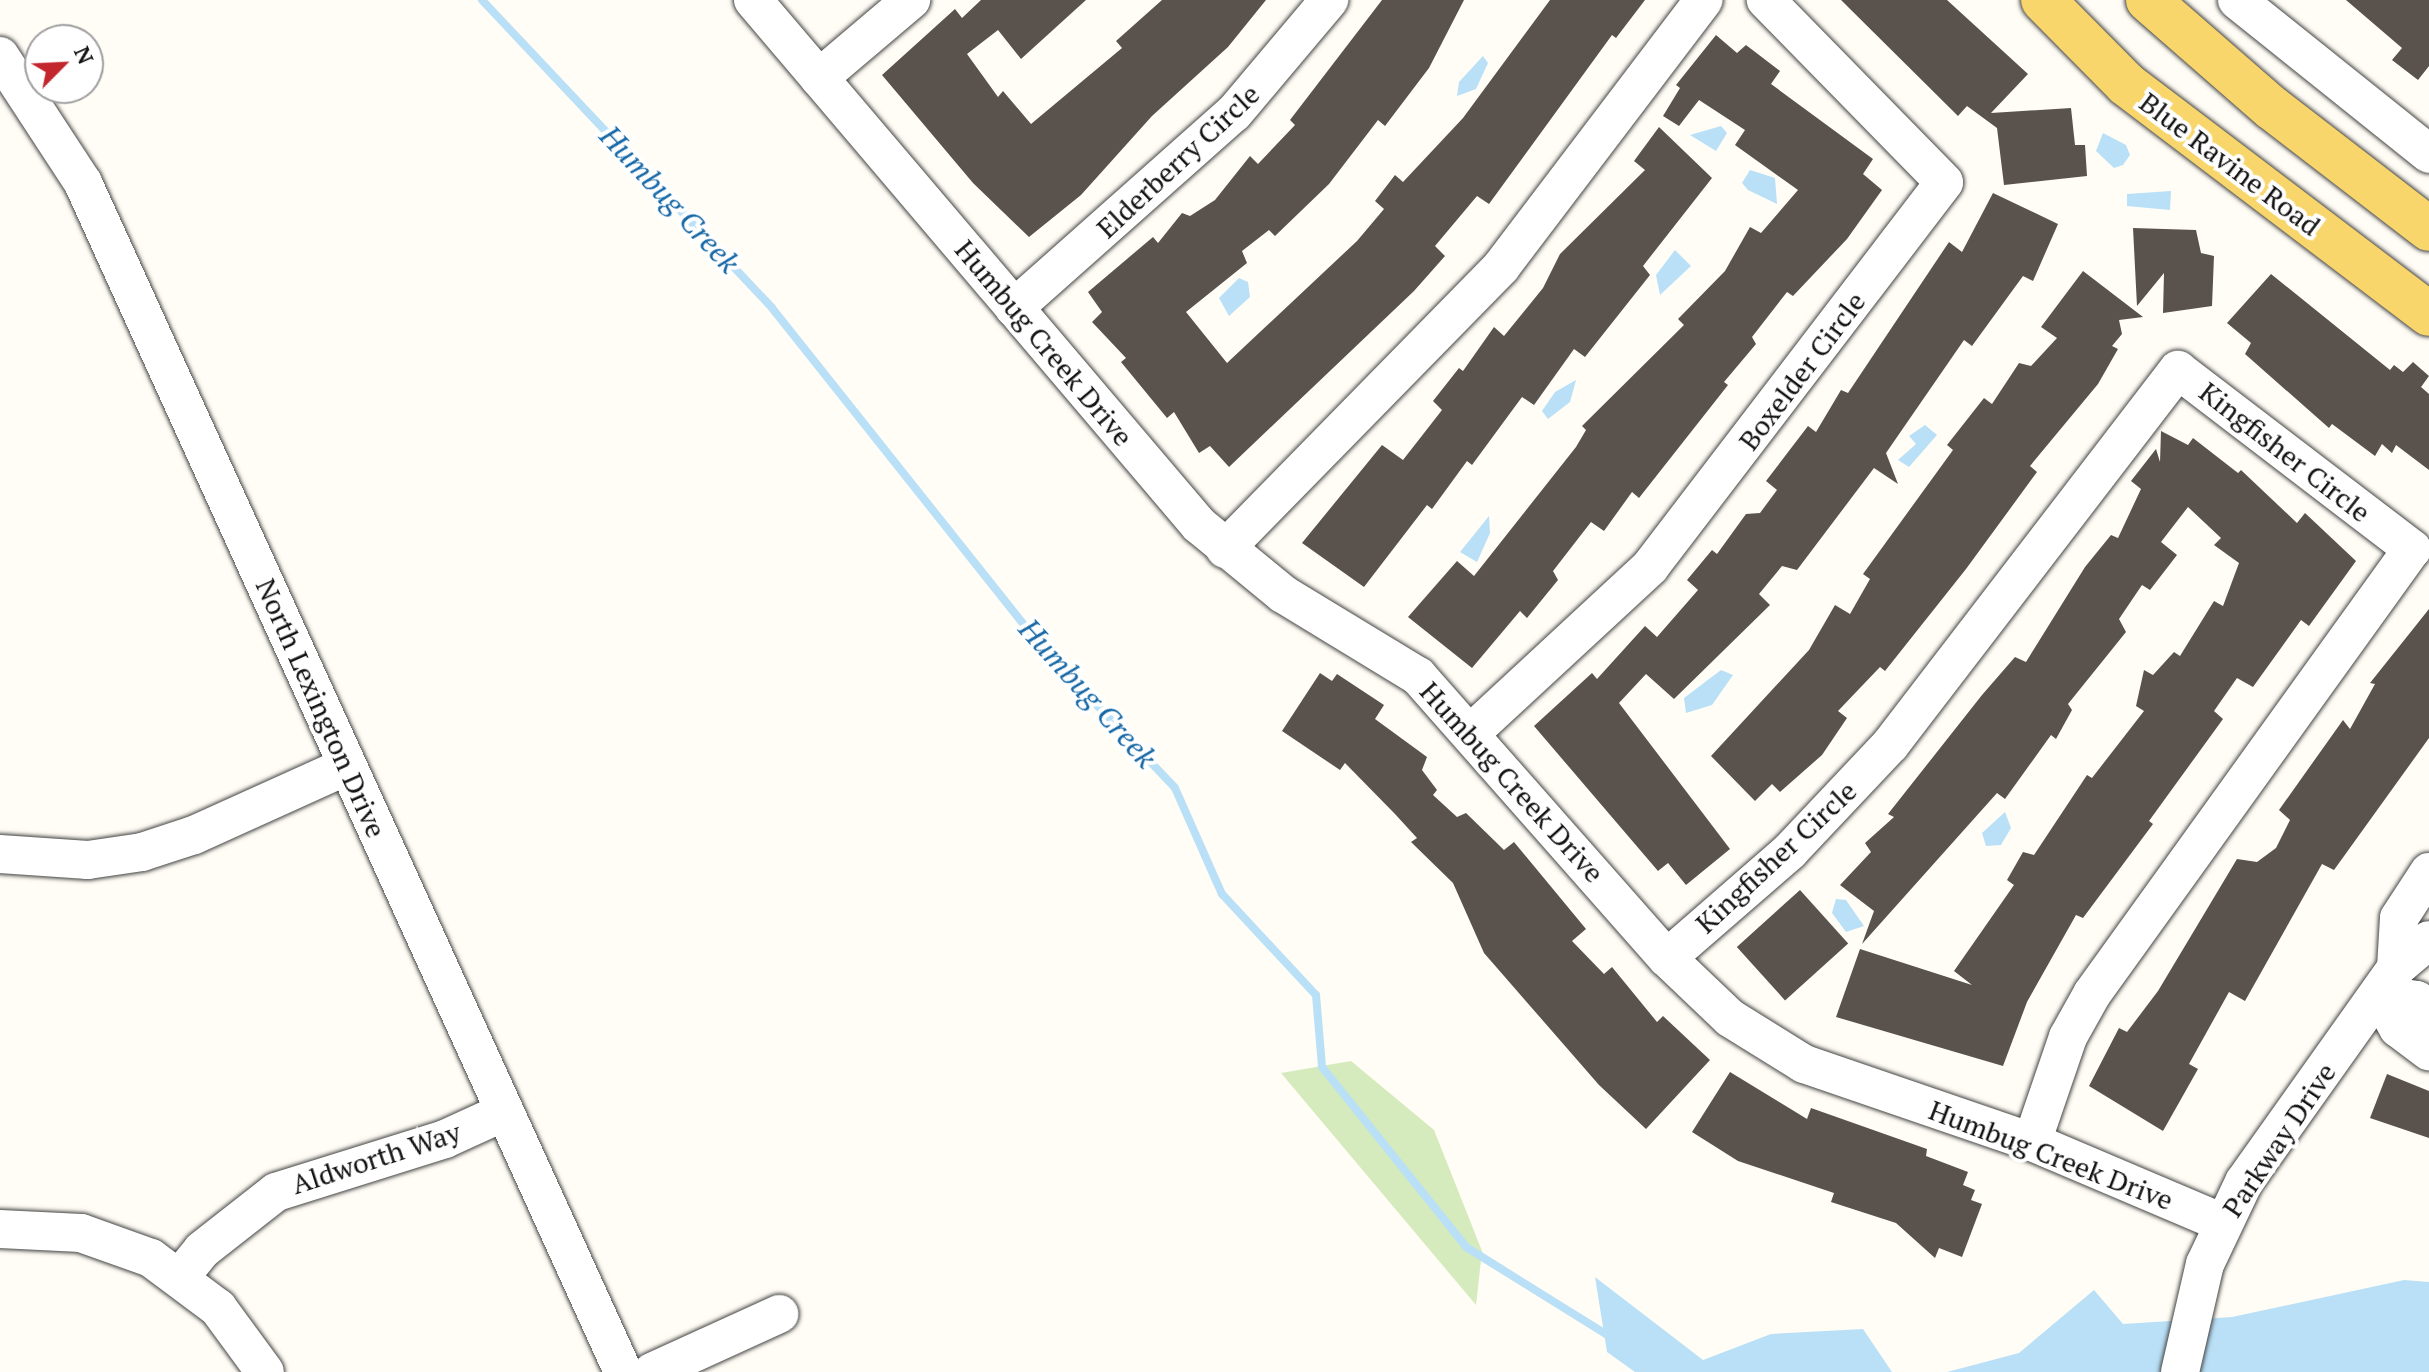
<!DOCTYPE html>
<style>
body{margin:0}
#map{position:relative;width:2429px;height:1372px;overflow:hidden;background:#fffdf5;font-family:"PT Serif",serif}
div>[style]{position:absolute}
[style*='--x']{left:calc(var(--x)*1px);top:calc(var(--y)*1px);width:calc(var(--w)*1px);rotate:calc(var(--a)*1deg)}
.green>*{inset:0;background:#d5ebbd}
.water>*{inset:0;background:#b9e0f7}
.stream>*{height:8px;margin:-4px;padding:0 4px;transform-origin:4px;border-radius:4px;background:#b9e0f7}
.building>*{inset:0;background:#5a524d;transform-origin:0 0}
.roads{filter:drop-shadow(0 0 2px #444) drop-shadow(0 0 2px #444)}
.minor>*{height:38px;margin:-19px;padding:0 19px;transform-origin:19px;border-radius:19px;background:#fff}
.major>*{height:44px;margin:-22px;padding:0 22px;transform-origin:22px;border-radius:22px;background:#f9d66b}
span{translate:-50% -50%;white-space:nowrap;text-align:center;line-height:1.15;-webkit-text-stroke:8px #fff;paint-order:stroke}
.street-label{font-size:28px;color:#111}
.water-label{font-size:30px;color:#1768a6;font-style:italic}
.north{position:absolute;left:24px;top:24px;width:80px;height:80px;box-sizing:border-box;background:#fff;border:2px solid #a0a0a0;border-radius:50%;rotate:66deg;font-size:22px;font-weight:700;line-height:32px;text-align:center;color:#111}
.north::after{content:'';display:block;margin:auto;width:28px;height:36px;background:#c4262e;clip-path:polygon(50% 0,100% 100%,50% 72%,0 100%)}
</style>
<div id="map">
<div class="green">
<i style="clip-path:polygon(1351px 1061px,1434px 1130px,1482px 1251px,1476px 1305px,1281px 1073px)"></i>
</div>
<div class="water">
<i style="clip-path:polygon(1483px 56px,1488px 63px,1476px 89px,1457px 96px,1459px 82px)"></i>
<i style="clip-path:polygon(1721px 126px,1727px 133px,1716px 151px,1690px 135px)"></i>
<i style="clip-path:polygon(2103px 133px,2126px 145px,2130px 155px,2123px 165px,2114px 168px,2096px 151px)"></i>
<i style="clip-path:polygon(1750px 170px,1775px 178px,1777px 204px,1748px 190px,1742px 183px)"></i>
<i style="clip-path:polygon(2171px 191px,2170px 210px,2127px 206px,2127px 194px)"></i>
<i style="clip-path:polygon(1675px 250px,1691px 266px,1660px 295px,1656px 275px)"></i>
<i style="clip-path:polygon(1239px 278px,1248px 282px,1250px 297px,1229px 316px,1219px 298px)"></i>
<i style="clip-path:polygon(1576px 380px,1570px 402px,1548px 419px,1542px 411px,1555px 392px)"></i>
<i style="clip-path:polygon(1925px 425px,1937px 435px,1909px 467px,1898px 460px,1916px 444px,1909px 436px)"></i>
<i style="clip-path:polygon(1489px 516px,1490px 533px,1477px 562px,1460px 552px)"></i>
<i style="clip-path:polygon(1721px 670px,1733px 675px,1712px 705px,1686px 713px,1684px 698px)"></i>
<i style="clip-path:polygon(2005px 812px,2011px 828px,2001px 845px,1986px 846px,1982px 833px)"></i>
<i style="clip-path:polygon(1836px 899px,1846px 900px,1864px 926px,1846px 932px,1832px 913px)"></i>
<i style="clip-path:polygon(1595px 1277px,1703px 1360px,1771px 1334px,1863px 1329px,1892px 1372px,1635px 1372px,1607px 1352px)"></i>
<i style="clip-path:polygon(2404px 1280px,2429px 1282px,2429px 1372px,1947px 1372px,2019px 1353px,2094px 1290px,2123px 1324px,2232px 1317px)"></i>
</div>
<div class="stream">
<i style="--x:482;--y:0;--w:423;--a:46.7"></i>
<i style="--x:772;--y:308;--w:428;--a:51.5"></i>
<i style="--x:1038;--y:643;--w:199;--a:46.6"></i>
<i style="--x:1175;--y:788;--w:116;--a:66.1"></i>
<i style="--x:1222;--y:894;--w:138;--a:47.1"></i>
<i style="--x:1316;--y:995;--w:72;--a:85.2"></i>
<i style="--x:1322;--y:1067;--w:231;--a:51.3"></i>
<i style="--x:1466;--y:1247;--w:172;--a:31.9"></i>
</div>
<div class="building">
<i style="clip-path:polygon(981px 0,1086px 0,1021px 59px,998px 30px,967px 54px,998px 97px,1003px 91px,1031px 124px,1122px 48px,1116px 41px,1162px 0,1266px 0,1228px 47px,1152px 116px,1081px 195px,1029px 237px,973px 183px,882px 75px,955px 9px,962px 18px)"></i>
<i style="clip-path:polygon(1382px 0,1464px 0,1429px 68px,1385px 126px,1378px 120px,1329px 184px,1275px 236px,1269px 230px,1242px 251px,1247px 263px,1186px 312px,1227px 363px,1357px 241px,1384px 209px,1375px 201px,1395px 175px,1403px 182px,1463px 118px,1550px 0,1645px 0,1616px 38px,1612px 35px,1489px 204px,1477px 196px,1435px 246px,1445px 256px,1414px 291px,1229px 467px,1210px 446px,1199px 453px,1174px 412px,1167px 418px,1121px 362px,1126px 358px,1092px 322px,1102px 312px,1088px 292px,1153px 237px,1158px 243px,1182px 213px,1190px 216px,1215px 200px,1250px 156px,1258px 164px,1295px 125px,1290px 120px)"></i>
<i style="clip-path:polygon(1841px 0,1947px 0,2028px 74px,1991px 113px,2071px 108px,2075px 145px,2085px 145px,2087px 176px,2004px 185px,1997px 128px,1967px 106px,1958px 116px)"></i>
<i style="clip-path:polygon(2346px 0,2429px 0,2429px 66px,2418px 80px,2392px 60px,2402px 48px)"></i>
<i style="clip-path:polygon(1716px 35px,1737px 53px,1746px 45px,1780px 71px,1771px 84px,1873px 159px,1863px 174px,1882px 190px,1847px 239px,1793px 296px,1787px 292px,1752px 337px,1756px 344px,1724px 382px,1728px 385px,1639px 498px,1632px 492px,1604px 531px,1591px 522px,1553px 571px,1558px 580px,1527px 618px,1520px 611px,1472px 668px,1408px 617px,1457px 561px,1474px 576px,1576px 447px,1586px 430px,1582px 426px,1684px 325px,1678px 319px,1725px 271px,1750px 227px,1761px 233px,1798px 190px,1735px 145px,1745px 130px,1699px 100px,1679px 126px,1663px 116px,1680px 88px,1676px 85px)"></i>
<i style="clip-path:polygon(1659px 127px,1712px 178px,1643px 266px,1650px 275px,1585px 357px,1574px 349px,1534px 405px,1522px 397px,1472px 465px,1467px 461px,1432px 509px,1427px 505px,1364px 587px,1302px 543px,1382px 445px,1403px 460px,1442px 410px,1433px 401px,1459px 368px,1463px 371px,1494px 327px,1504px 336px,1543px 288px,1560px 254px,1645px 170px,1634px 161px)"></i>
<i style="clip-path:polygon(1993px 193px,2058px 224px,2033px 281px,2023px 276px,1972px 346px,1964px 340px,1886px 453px,1898px 484px,1874px 468px,1797px 570px,1782px 566px,1759px 594px,1770px 605px,1674px 699px,1646px 674px,1619px 703px,1730px 849px,1686px 885px,1668px 863px,1658px 871px,1534px 726px,1592px 673px,1597px 679px,1645px 626px,1657px 637px,1698px 590px,1687px 580px,1712px 550px,1717px 554px,1746px 514px,1760px 513px,1777px 490px,1766px 481px,1808px 426px,1816px 432px,1841px 390px,1848px 393px,1949px 242px,1962px 252px)"></i>
<i style="clip-path:polygon(2133px 228px,2196px 230px,2201px 253px,2214px 256px,2212px 306px,2163px 313px,2164px 273px,2137px 306px)"></i>
<i style="clip-path:polygon(2083px 271px,2143px 317px,2119px 320px,2122px 334px,2112px 346px,2118px 349px,2098px 384px,2030px 466px,2037px 472px,1966px 569px,1885px 671px,1880px 667px,1838px 711px,1847px 718px,1822px 755px,1780px 792px,1772px 784px,1755px 801px,1711px 756px,1809px 650px,1835px 605px,1850px 614px,1870px 579px,1863px 574px,1953px 450px,1947px 445px,1984px 398px,1992px 404px,2019px 363px,2031px 366px,2057px 338px,2041px 327px)"></i>
<i style="clip-path:polygon(2271px 274px,2390px 370px,2394px 365px,2403px 372px,2413px 362px,2429px 376px,2421px 387px,2429px 394px,2429px 470px,2396px 445px,2392px 453px,2382px 444px,2375px 456px,2332px 424px,2329px 428px,2245px 354px,2251px 343px,2227px 323px)"></i>
<i style="clip-path:polygon(2161px 431px,2188px 445px,2193px 438px,2238px 473px,2241px 470px,2297px 523px,2305px 513px,2356px 561px,2309px 626px,2301px 620px,2253px 687px,2237px 678px,2214px 711px,2223px 719px,2149px 821px,2153px 824px,2083px 918px,2076px 915px,2027px 1002px,2003px 1066px,1836px 1017px,1860px 949px,1972px 985px,1954px 971px,2014px 885px,2007px 880px,2023px 852px,2034px 855px,2087px 775px,2092px 778px,2144px 711px,2136px 706px,2144px 670px,2153px 675px,2174px 652px,2180px 656px,2214px 601px,2223px 606px,2239px 563px,2214px 545px,2221px 538px,2188px 507px,2161px 542px,2177px 555px,2150px 590px,2142px 585px,2119px 619px,2126px 632px,2068px 704px,2072px 710px,2056px 739px,2051px 735px,2005px 799px,1997px 793px,1862px 944px,1874px 911px,1840px 885px,1871px 852px,1865px 843px,1894px 817px,1888px 814px,1982px 695px,2015px 657px,2026px 662px,2085px 567px,2111px 535px,2118px 538px,2141px 489px,2131px 481px,2156px 449px,2160px 462px)"></i>
<i style="clip-path:polygon(2429px 609px,2429px 738px,2334px 870px,2322px 864px,2245px 1001px,2229px 992px,2189px 1064px,2198px 1069px,2163px 1131px,2089px 1086px,2119px 1028px,2127px 1032px,2158px 991px,2237px 859px,2257px 862px,2276px 848px,2290px 820px,2279px 810px,2343px 720px,2350px 729px,2375px 684px,2370px 683px)"></i>
<i style="clip-path:polygon(1320px 673px,1332px 681px,1337px 674px,1384px 705px,1375px 719px,1427px 757px,1422px 770px,1437px 790px,1433px 795px,1457px 817px,1466px 813px,1504px 850px,1514px 842px,1586px 929px,1572px 941px,1604px 974px,1612px 967px,1657px 1022px,1663px 1016px,1710px 1060px,1646px 1129px,1599px 1085px,1484px 953px,1453px 883px,1411px 842px,1417px 838px,1395px 814px,1345px 763px,1340px 770px,1282px 731px)"></i>
<i style="left:1800px;top:890px;width:72px;height:85px;rotate:48deg"></i>
<i style="clip-path:polygon(1730px 1072px,1807px 1119px,1811px 1108px,1927px 1149px,1926px 1156px,1968px 1172px,1963px 1185px,1975px 1190px,1971px 1200px,1982px 1204px,1962px 1257px,1939px 1248px,1935px 1258px,1896px 1223px,1831px 1202px,1834px 1193px,1738px 1161px,1692px 1132px)"></i>
<i style="clip-path:polygon(2387px 1074px,2429px 1091px,2429px 1138px,2370px 1118px)"></i>
</div>
<div class="roads">
<div class="minor">
<i style="--x:753;--y:0;--w:689;--a:49.65"></i>
<i style="--x:1199;--y:525;--w:109;--a:39.4"></i>
<i style="--x:1283;--y:594;--w:158;--a:31.3"></i>
<i style="--x:1418;--y:676;--w:376;--a:48.6"></i>
<i style="--x:1667;--y:958;--w:87;--a:43.6"></i>
<i style="--x:1730;--y:1018;--w:87;--a:31.9"></i>
<i style="--x:1804;--y:1064;--w:241;--a:18.9"></i>
<i style="--x:2032;--y:1142;--w:207;--a:23"></i>
<i style="--x:2237;--y:0;--w:246;--a:38.7"></i>
<i style="--x:0;--y:56;--w:152;--a:56.8"></i>
<i style="--x:83;--y:183;--w:1306;--a:65.57"></i>
<i style="--x:819;--y:78;--w:121;--a:-40.3"></i>
<i style="--x:1014;--y:308;--w:294;--a:-41.6"></i>
<i style="--x:1234;--y:113;--w:148;--a:-49.9"></i>
<i style="--x:1225;--y:549;--w:395;--a:-45.6"></i>
<i style="--x:1501;--y:267;--w:335;--a:-52.8"></i>
<i style="--x:1472;--y:732;--w:243;--a:-42.8"></i>
<i style="--x:1650;--y:567;--w:484;--a:-52.6"></i>
<i style="--x:1944;--y:182;--w:255;--a:-134.4"></i>
<i style="--x:0;--y:854;--w:88;--a:3.9"></i>
<i style="--x:88;--y:860;--w:55;--a:-8.4"></i>
<i style="--x:142;--y:852;--w:55;--a:-18.1"></i>
<i style="--x:194;--y:835;--w:168;--a:-24.3"></i>
<i style="--x:1667;--y:958;--w:163;--a:-41"></i>
<i style="--x:1790;--y:851;--w:146;--a:-46.7"></i>
<i style="--x:1890;--y:745;--w:473;--a:-52.5"></i>
<i style="--x:2178;--y:370;--w:295;--a:37.4"></i>
<i style="--x:2412;--y:549;--w:548;--a:125.72"></i>
<i style="--x:2092;--y:994;--w:49;--a:119.2"></i>
<i style="--x:2068;--y:1037;--w:111;--a:108.9"></i>
<i style="--x:2396;--y:968;--w:50;--a:-86.6"></i>
<i style="--x:2399;--y:918;--w:55;--a:-56.9"></i>
<i style="--x:2379;--y:994;--w:39;--a:61"></i>
<i style="--x:2398;--y:1028;--w:39;--a:37"></i>
<i style="--x:2379;--y:994;--w:38;--a:9"></i>
<i style="--x:2417;--y:1000;--w:16;--a:40"></i>
<i style="--x:0;--y:1229;--w:81;--a:2.8"></i>
<i style="--x:81;--y:1233;--w:74;--a:19.7"></i>
<i style="--x:151;--y:1258;--w:84;--a:36.7"></i>
<i style="--x:218;--y:1308;--w:79;--a:53.7"></i>
<i style="--x:181;--y:1276;--w:33;--a:-51"></i>
<i style="--x:202;--y:1250;--w:94;--a:-38.1"></i>
<i style="--x:276;--y:1192;--w:177;--a:-17.4"></i>
<i style="--x:445;--y:1139;--w:65;--a:-24.6"></i>
<i style="--x:652;--y:1372;--w:140;--a:-24.5"></i>
<i style="--x:2180;--y:1372;--w:111;--a:-77"></i>
<i style="--x:2205;--y:1264;--w:91;--a:-64.6"></i>
<i style="--x:2244;--y:1182;--w:262;--a:-54.6"></i>
<i style="--x:2396;--y:968;--w:43;--a:-40.3"></i>
</div>
<div class="major">
<i style="--x:2043;--y:0;--w:118;--a:45.3"></i>
<i style="--x:2126;--y:84;--w:380;--a:37.2"></i>
<i style="--x:2148;--y:0;--w:164;--a:41.1"></i>
<i style="--x:2272;--y:108;--w:198;--a:37.6"></i>
</div>
</div>
<div class="street-label">
<span style="left:1178px;top:161px;rotate:-43deg">Elderberry Circle</span>
<span style="left:2230px;top:164px;rotate:37deg">Blue Ravine Road</span>
<span style="left:1044px;top:343px;rotate:50deg">Humbug Creek Drive</span>
<span style="left:1802px;top:371px;rotate:-53deg">Boxelder Circle</span>
<span style="left:2285px;top:452px;rotate:38deg">Kingfisher Circle</span>
<span style="left:321px;top:708px;rotate:66deg">North Lexington Drive</span>
<span style="left:1512px;top:782px;rotate:48deg">Humbug Creek Drive</span>
<span style="left:1776px;top:857px;rotate:-43deg">Kingfisher Circle</span>
<span style="left:2279px;top:1140px;rotate:-56deg">Parkway Drive</span>
<span style="left:2051px;top:1155px;rotate:21deg">Humbug Creek Drive</span>
<span style="left:376px;top:1158px;rotate:-18deg">Aldworth Way</span>
</div>
<div class="water-label">
<span style="left:670px;top:199px;rotate:47deg">Humbug Creek</span>
<span style="left:1088px;top:693px;rotate:48deg">Humbug Creek</span>
</div>
<div class="north">N</div>
</div>
